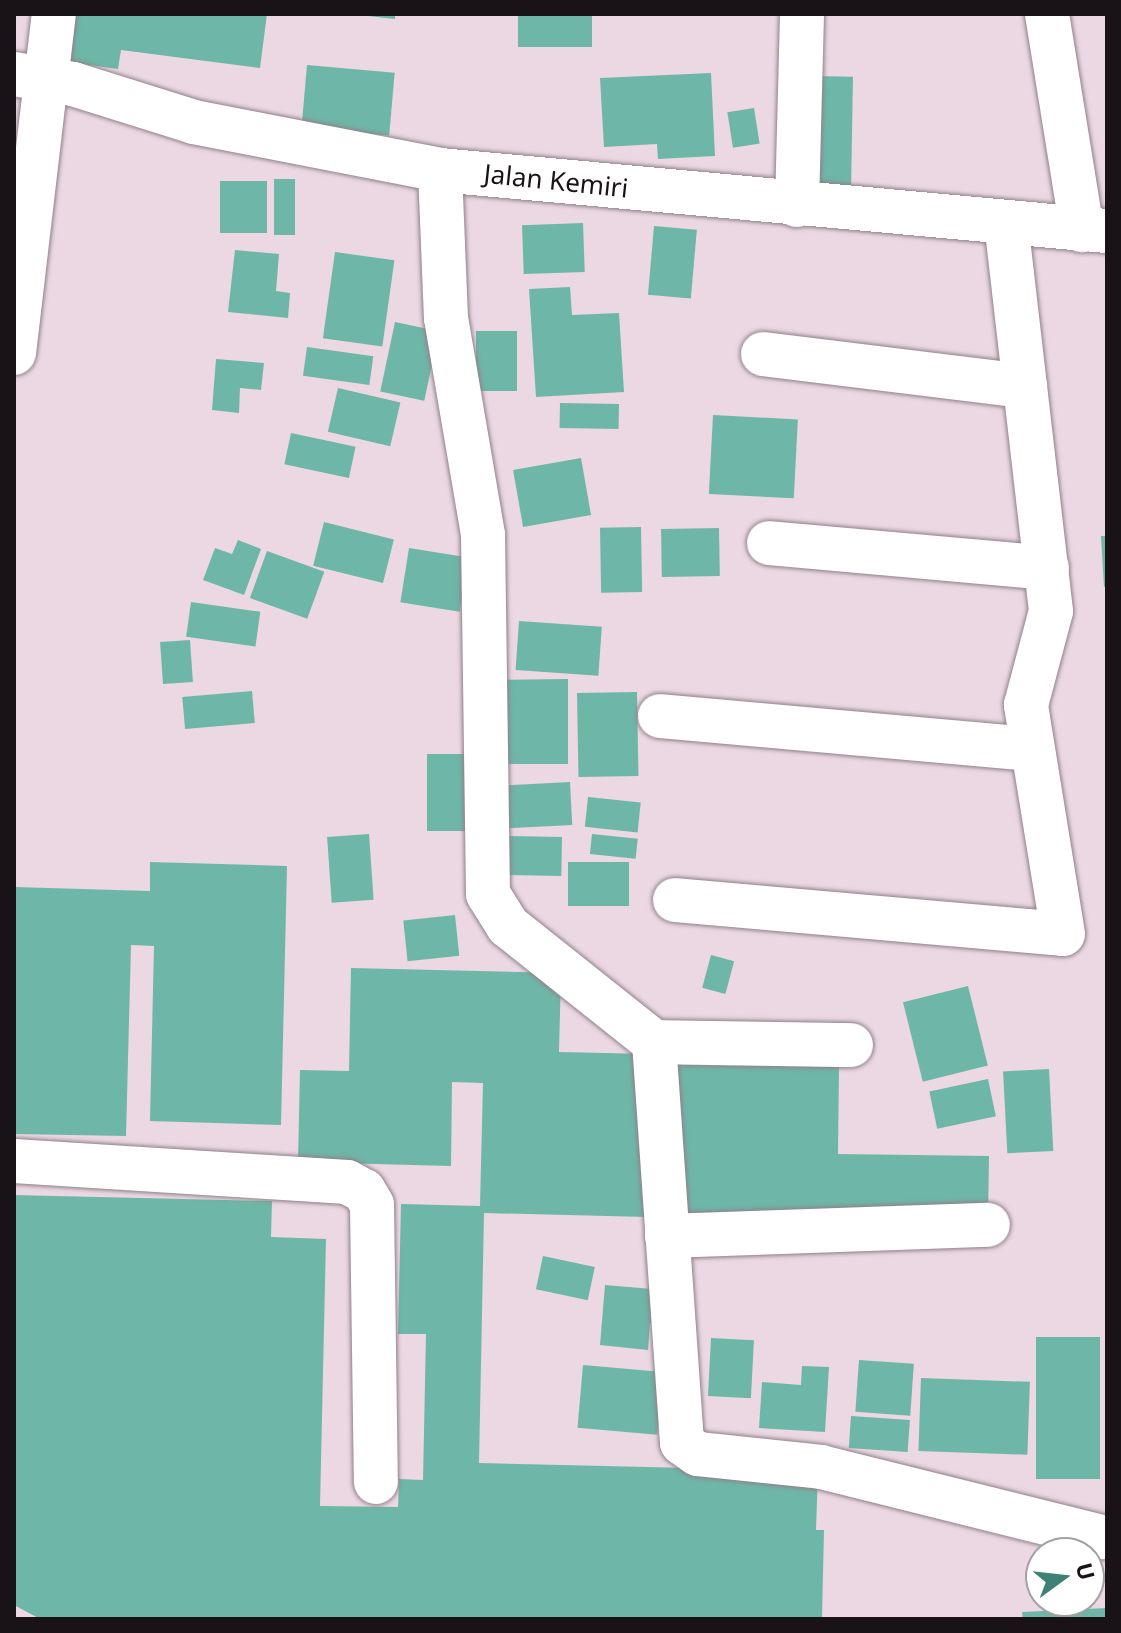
<!DOCTYPE html>
<style>
body{margin:0}
#map{position:relative;width:1121px;height:1633px;overflow:hidden;background:#ebd8e3;font-family:"Noto Sans",sans-serif}
div>[style]{position:absolute}
[style*='--x']{left:calc(var(--x)*1px);top:calc(var(--y)*1px);width:calc(var(--w)*1px);rotate:calc(var(--a)*1deg)}
.building>*{inset:0;background:#6eb6a8;transform-origin:0 0}
.roads{filter:drop-shadow(0 0 2px #918089) drop-shadow(0 0 2px #918089)}
.minor>*{height:44px;margin:-22px;padding:0 22px;transform-origin:22px;border-radius:22px;background:#fff}
span{translate:-50% -50%;white-space:nowrap;text-align:center;line-height:1.15;-webkit-text-stroke:8px #fff;paint-order:stroke}
.street-label{font-size:26px;color:#191216}
.frame{position:absolute;inset:0;border:16px solid #191216;pointer-events:none}
.north{position:absolute;left:1025px;top:1537px;width:80px;height:80px;box-sizing:border-box;background:#fff;border:2px solid #a3a0a2;border-radius:50%;rotate:75deg;font-size:22px;font-weight:700;line-height:32px;text-align:center;color:#191216}
.north::after{content:'';display:block;margin:auto;width:28px;height:36px;background:#3e8276;clip-path:polygon(50% 0,100% 100%,50% 72%,0 100%)}
</style>
<div id="map">
<div class="building">
<i style="clip-path:polygon(58px 14px,267px 14px,260px 68px,121px 50px,118px 69px,52px 60px)"></i>
<i style="clip-path:polygon(350px 14px,395px 14px,395px 19px)"></i>
<i style="left:518px;top:14px;width:74px;height:33px"></i>
<i style="left:307px;top:65px;width:88px;height:63px;rotate:5deg"></i>
<i style="clip-path:polygon(711px 73px,715px 156px,658px 159px,657px 144px,604px 147px,600px 78px)"></i>
<i style="left:809px;top:76px;width:44px;height:109px;rotate:1deg"></i>
<i style="left:754px;top:108px;width:36px;height:27px;rotate:81deg"></i>
<i style="left:274px;top:179px;width:21px;height:56px"></i>
<i style="left:220px;top:181px;width:47px;height:52px"></i>
<i style="left:583px;top:223px;width:49px;height:61px;rotate:88deg"></i>
<i style="left:654px;top:226px;width:43px;height:69px;rotate:5deg"></i>
<i style="clip-path:polygon(235px 250px,279px 254px,276px 291px,290px 293px,288px 318px,228px 312px)"></i>
<i style="left:335px;top:252px;width:60px;height:87px;rotate:8deg"></i>
<i style="clip-path:polygon(570px 287px,572px 315px,619px 313px,624px 392px,536px 397px,529px 289px)"></i>
<i style="left:395px;top:322px;width:45px;height:71px;rotate:12deg"></i>
<i style="left:476px;top:331px;width:41px;height:60px"></i>
<i style="left:307px;top:347px;width:67px;height:29px;rotate:8deg"></i>
<i style="clip-path:polygon(216px 359px,264px 363px,261px 390px,240px 388px,239px 413px,212px 410px)"></i>
<i style="left:338px;top:388px;width:64px;height:45px;rotate:13deg"></i>
<i style="left:560px;top:403px;width:59px;height:25px;rotate:1deg"></i>
<i style="left:713px;top:415px;width:85px;height:79px;rotate:3deg"></i>
<i style="left:291px;top:433px;width:66px;height:32px;rotate:12deg"></i>
<i style="left:581px;top:458px;width:58px;height:69px;rotate:80deg"></i>
<i style="left:324px;top:522px;width:72px;height:45px;rotate:14deg"></i>
<i style="left:641px;top:527px;width:65px;height:41px;rotate:89deg"></i>
<i style="left:719px;top:528px;width:48px;height:58px;rotate:89deg"></i>
<i style="clip-path:polygon(1101px 536px,1107px 536px,1107px 586px,1104px 587px)"></i>
<i style="clip-path:polygon(238px 540px,261px 549px,244px 595px,203px 580px,215px 548px,232px 554px)"></i>
<i style="left:409px;top:548px;width:60px;height:55px;rotate:9deg"></i>
<i style="left:267px;top:551px;width:61px;height:50px;rotate:20deg"></i>
<i style="left:191px;top:602px;width:70px;height:35px;rotate:8deg"></i>
<i style="left:519px;top:621px;width:83px;height:49px;rotate:4deg"></i>
<i style="left:190px;top:640px;width:42px;height:30px;rotate:86deg"></i>
<i style="clip-path:polygon(568px 679px,568px 764px,507px 764px,490px 680px)"></i>
<i style="left:252px;top:691px;width:32px;height:70px;rotate:85deg"></i>
<i style="left:637px;top:692px;width:84px;height:60px;rotate:89deg"></i>
<i style="left:427px;top:754px;width:44px;height:77px"></i>
<i style="left:570px;top:782px;width:43px;height:69px;rotate:87deg"></i>
<i style="left:588px;top:797px;width:53px;height:30px;rotate:6deg"></i>
<i style="left:369px;top:834px;width:66px;height:42px;rotate:86deg"></i>
<i style="left:592px;top:834px;width:46px;height:20px;rotate:6deg"></i>
<i style="left:502px;top:836px;width:60px;height:39px;rotate:1deg"></i>
<i style="clip-path:polygon(150px 862px,287px 866px,281px 1125px,150px 1121px,154px 946px,131px 945px,126px 1136px,14px 1134px,14px 887px,150px 891px)"></i>
<i style="left:568px;top:862px;width:61px;height:44px"></i>
<i style="left:455px;top:915px;width:41px;height:52px;rotate:84deg"></i>
<i style="left:711px;top:955px;width:24px;height:34px;rotate:15deg"></i>
<i style="clip-path:polygon(351px 968px,561px 973px,559px 1052px,650px 1054px,647px 1217px,484px 1213px,479px 1463px,818px 1471px,816px 1530px,824px 1530px,822px 1619px,40px 1619px,14px 1605px,14px 1195px,272px 1201px,271px 1237px,326px 1239px,320px 1506px,398px 1507px,399px 1479px,423px 1480px,426px 1334px,398px 1334px,401px 1204px,480px 1206px,483px 1083px,452px 1082px,451px 1166px,298px 1162px,300px 1070px,349px 1071px)"></i>
<i style="left:968px;top:986px;width:82px;height:67px;rotate:76deg"></i>
<i style="clip-path:polygon(674px 1065px,839px 1067px,838px 1154px,989px 1156px,988px 1221px,673px 1216px)"></i>
<i style="left:1049px;top:1069px;width:82px;height:46px;rotate:87deg"></i>
<i style="left:988px;top:1079px;width:38px;height:60px;rotate:78deg"></i>
<i style="left:543px;top:1256px;width:53px;height:34px;rotate:12deg"></i>
<i style="clip-path:polygon(605px 1285px,664px 1290px,660px 1324px,650px 1323px,648px 1350px,600px 1345px)"></i>
<i style="left:1036px;top:1337px;width:64px;height:142px"></i>
<i style="left:711px;top:1338px;width:43px;height:58px;rotate:3deg"></i>
<i style="left:859px;top:1360px;width:55px;height:52px;rotate:4deg"></i>
<i style="left:583px;top:1365px;width:80px;height:63px;rotate:5deg"></i>
<i style="clip-path:polygon(802px 1366px,829px 1367px,825px 1432px,759px 1428px,762px 1382px,801px 1385px)"></i>
<i style="left:921px;top:1378px;width:109px;height:73px;rotate:2deg"></i>
<i style="left:851px;top:1416px;width:59px;height:32px;rotate:4deg"></i>
<i style="clip-path:polygon(1107px 1608px,1107px 1619px,1023px 1619px,1022px 1612px)"></i>
</div>
<div class="roads">
<div class="minor">
<i style="--x:1047;--y:14;--w:219;--a:80.8"></i>
<i style="--x:14;--y:74;--w:60;--a:9.6"></i>
<i style="--x:73;--y:84;--w:127;--a:17.4"></i>
<i style="--x:194;--y:122;--w:251;--a:11"></i>
<i style="--x:440;--y:170;--w:670;--a:5.23"></i>
<i style="--x:440;--y:170;--w:148;--a:87.7"></i>
<i style="--x:446;--y:318;--w:220;--a:80.3"></i>
<i style="--x:483;--y:535;--w:359;--a:89.2"></i>
<i style="--x:488;--y:894;--w:38;--a:58"></i>
<i style="--x:508;--y:926;--w:186;--a:38.5"></i>
<i style="--x:654;--y:1042;--w:402;--a:86"></i>
<i style="--x:682;--y:1443;--w:19;--a:35"></i>
<i style="--x:698;--y:1454;--w:124;--a:6"></i>
<i style="--x:821;--y:1467;--w:290;--a:14"></i>
<i style="--x:797;--y:205;--w:191;--a:-88.5"></i>
<i style="--x:14;--y:353;--w:341;--a:-83.3"></i>
<i style="--x:763;--y:354;--w:264;--a:7"></i>
<i style="--x:769;--y:543;--w:279;--a:5.1"></i>
<i style="--x:660;--y:716;--w:374;--a:5.1"></i>
<i style="--x:675;--y:900;--w:389;--a:5"></i>
<i style="--x:1063;--y:934;--w:232;--a:-99.2"></i>
<i style="--x:1026;--y:705;--w:97;--a:-75.1"></i>
<i style="--x:1051;--y:611;--w:389;--a:-96.6"></i>
<i style="--x:654;--y:1042;--w:197;--a:0.9"></i>
<i style="--x:14;--y:1161;--w:334;--a:3.6"></i>
<i style="--x:347;--y:1182;--w:19;--a:28"></i>
<i style="--x:364;--y:1191;--w:16;--a:60"></i>
<i style="--x:372;--y:1205;--w:277;--a:89.2"></i>
<i style="--x:667;--y:1236;--w:321;--a:-2"></i>
</div>
</div>
<div class="street-label">
<span style="left:556px;top:181px;rotate:6deg">Jalan Kemiri</span>
</div>
<div class="frame"></div>
<div class="north">U</div>
</div>
